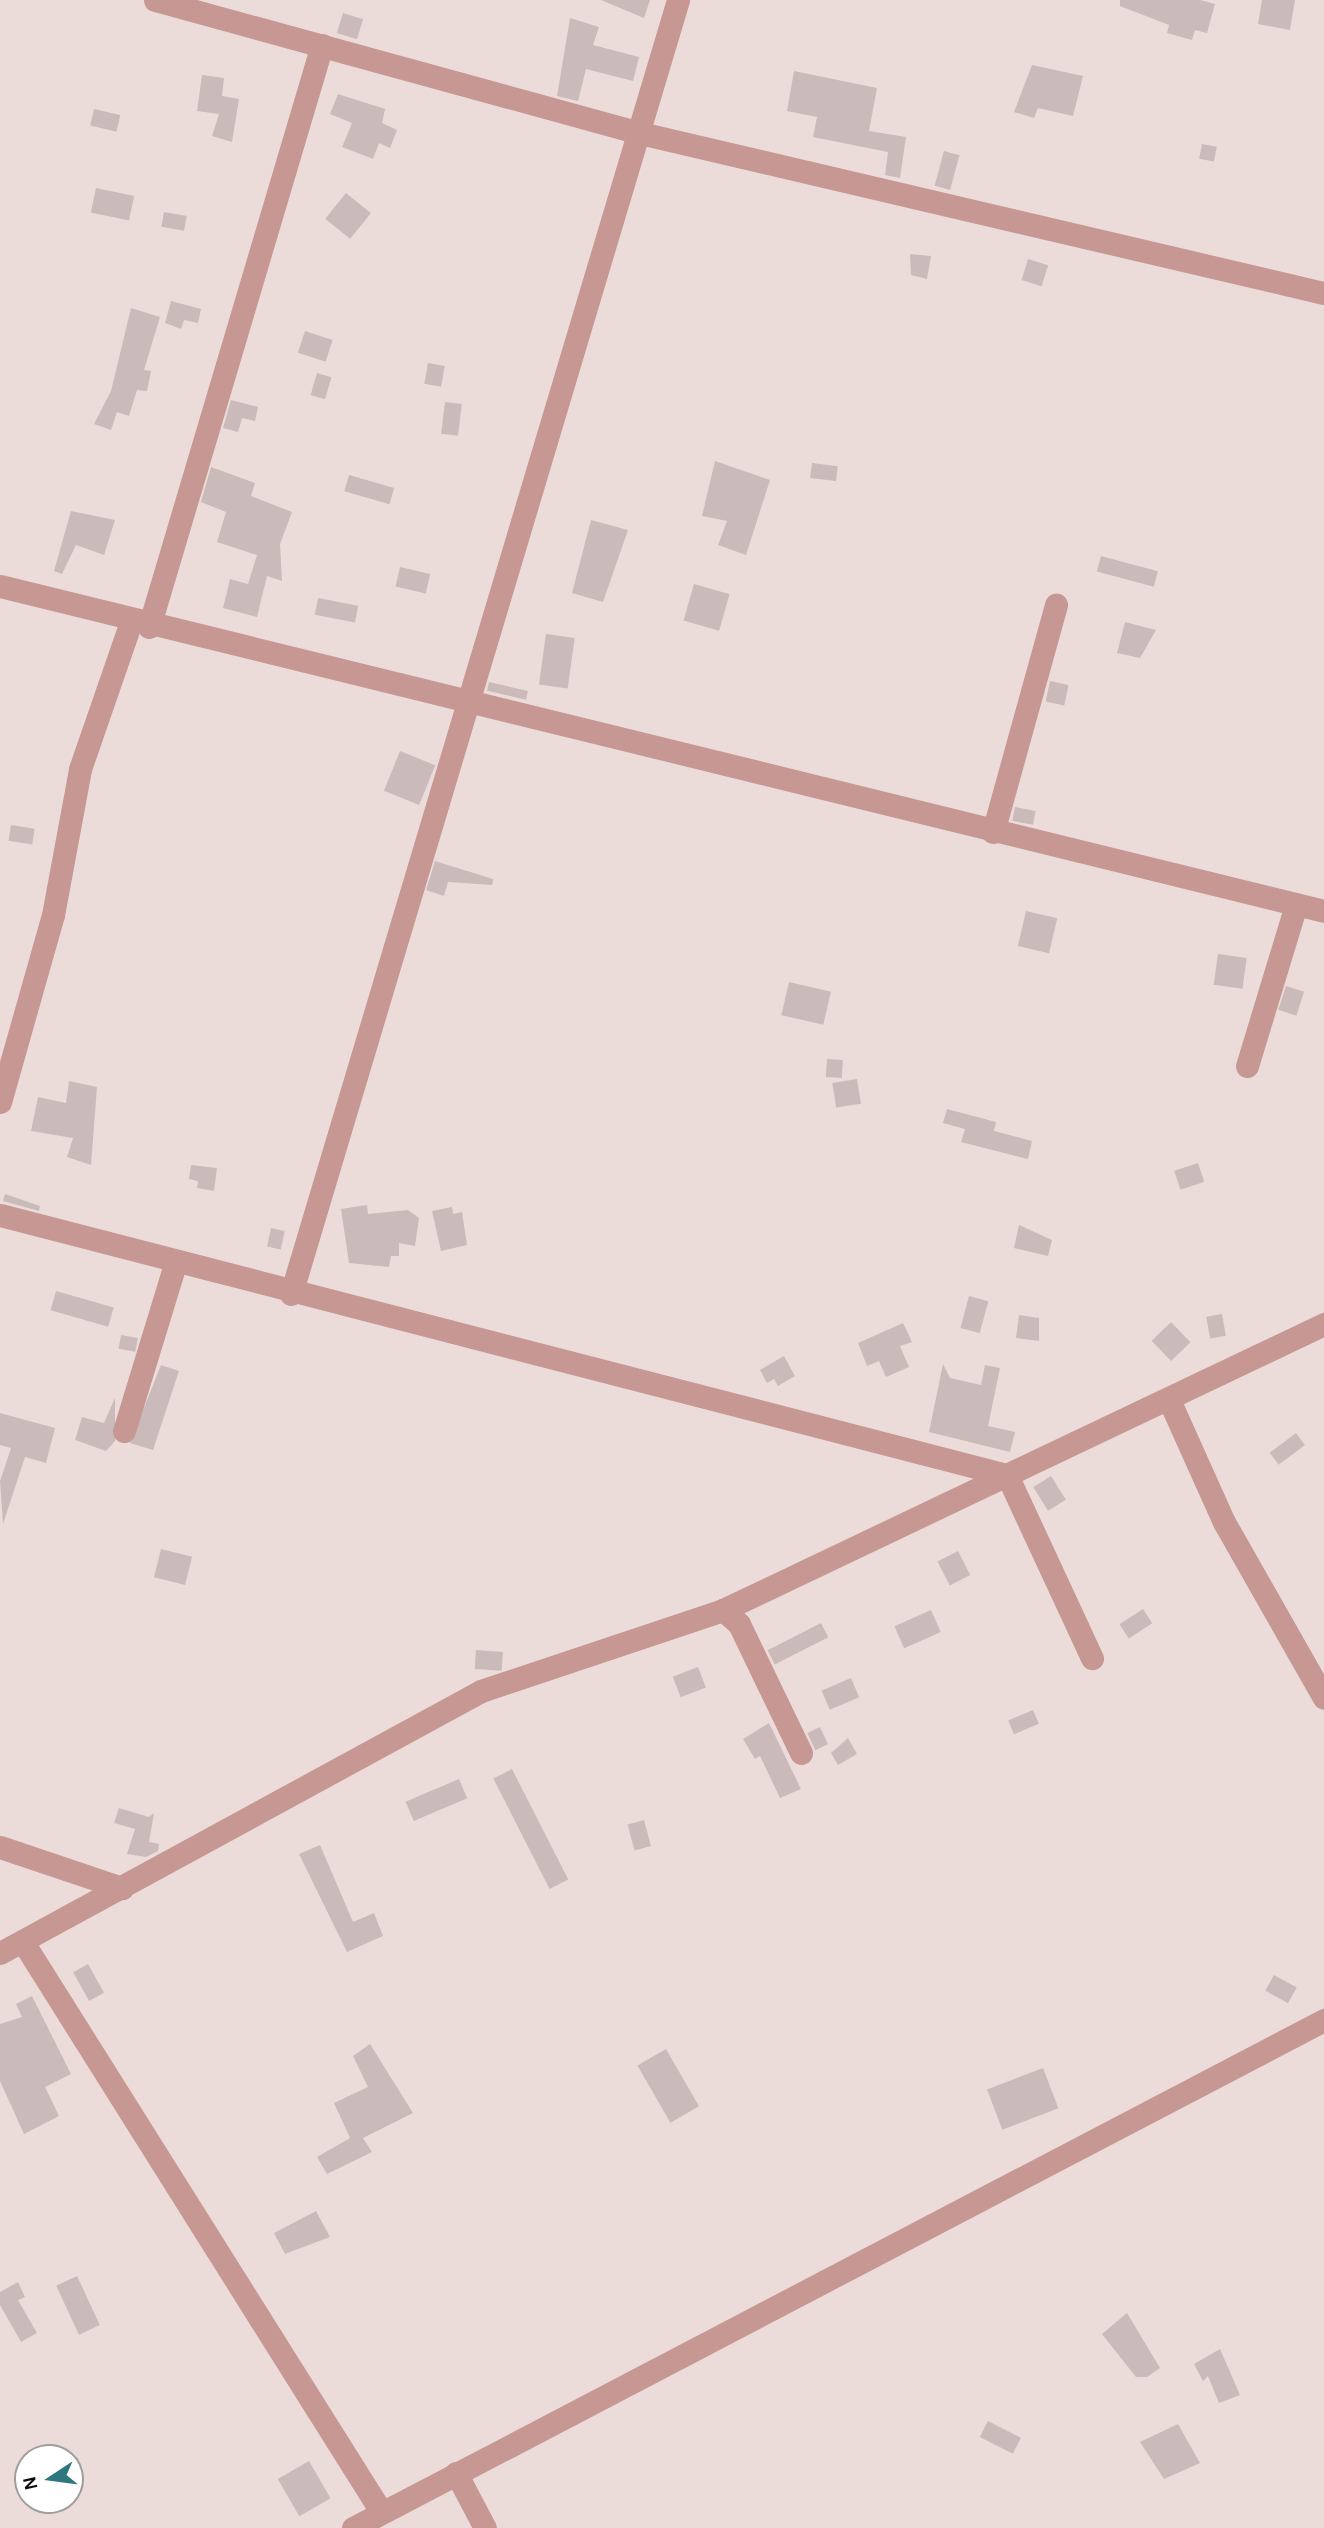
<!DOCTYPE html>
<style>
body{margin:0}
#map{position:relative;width:1324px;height:2528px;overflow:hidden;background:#ebdcda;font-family:Karla,sans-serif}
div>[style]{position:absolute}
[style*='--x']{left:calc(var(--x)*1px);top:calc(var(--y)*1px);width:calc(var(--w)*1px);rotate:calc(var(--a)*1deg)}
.building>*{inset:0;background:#cabbba;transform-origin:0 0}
.minor>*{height:23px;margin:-11.5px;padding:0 11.5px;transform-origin:11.5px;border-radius:11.5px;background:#c69793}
span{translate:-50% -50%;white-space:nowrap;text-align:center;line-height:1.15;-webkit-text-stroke:6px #fff;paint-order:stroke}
.north{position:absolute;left:14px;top:2444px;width:70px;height:70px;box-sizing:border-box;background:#fff;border:2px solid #9f9d9d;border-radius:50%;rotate:257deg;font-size:19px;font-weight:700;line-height:28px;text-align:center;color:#100b0a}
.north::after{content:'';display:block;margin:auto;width:24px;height:32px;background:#2e777f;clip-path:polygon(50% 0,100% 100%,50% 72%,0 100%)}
</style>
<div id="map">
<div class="building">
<i style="clip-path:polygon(601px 0,650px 0,644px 18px)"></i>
<i style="clip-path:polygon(1120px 0,1200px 0,1215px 4px,1207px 33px,1195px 30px,1192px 40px,1167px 33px,1169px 25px,1120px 6px)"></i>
<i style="clip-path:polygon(1262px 0,1295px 0,1290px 30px,1258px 24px)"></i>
<i style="left:343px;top:13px;width:21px;height:21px;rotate:17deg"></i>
<i style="clip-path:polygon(570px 18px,599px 27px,593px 45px,639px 57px,633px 81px,586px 69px,578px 101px,557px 96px)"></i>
<i style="clip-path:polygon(1032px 65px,1083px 76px,1073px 116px,1038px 108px,1034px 118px,1014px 112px)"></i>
<i style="clip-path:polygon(794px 71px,877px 88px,869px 131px,906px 137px,900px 178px,885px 175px,888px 152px,813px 137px,817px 117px,787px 111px)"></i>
<i style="clip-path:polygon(202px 75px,224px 78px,222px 96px,239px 99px,232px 142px,212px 136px,219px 114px,197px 111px)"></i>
<i style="clip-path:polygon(338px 94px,385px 109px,382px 123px,397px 130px,390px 148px,379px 143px,373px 159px,342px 147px,352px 123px,330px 114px)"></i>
<i style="left:94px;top:109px;width:27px;height:17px;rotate:13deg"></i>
<i style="left:1202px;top:144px;width:15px;height:15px;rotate:11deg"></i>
<i style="left:944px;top:151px;width:16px;height:36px;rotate:15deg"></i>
<i style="left:96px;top:188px;width:39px;height:25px;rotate:12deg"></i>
<i style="left:346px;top:193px;width:32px;height:33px;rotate:39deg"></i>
<i style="left:164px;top:212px;width:23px;height:15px;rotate:10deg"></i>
<i style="clip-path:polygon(910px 254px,931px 256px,927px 279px,911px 275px)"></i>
<i style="left:1028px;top:259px;width:21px;height:22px;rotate:17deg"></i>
<i style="clip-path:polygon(171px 301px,201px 309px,198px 323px,184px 320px,181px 329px,165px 323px)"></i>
<i style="clip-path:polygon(131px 308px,160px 317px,144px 370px,151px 371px,147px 391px,137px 390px,129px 416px,117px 412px,111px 430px,94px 424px,111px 391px)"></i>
<i style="left:305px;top:331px;width:29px;height:23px;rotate:18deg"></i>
<i style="left:428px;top:363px;width:17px;height:21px;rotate:10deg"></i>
<i style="left:317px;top:373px;width:15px;height:23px;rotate:16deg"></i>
<i style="clip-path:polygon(231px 400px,258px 407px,255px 421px,242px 418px,238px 432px,223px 428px)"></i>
<i style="left:445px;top:402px;width:17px;height:32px;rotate:7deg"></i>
<i style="clip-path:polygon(715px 461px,770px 480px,746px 555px,718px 545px,727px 521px,702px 516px)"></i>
<i style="left:812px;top:463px;width:26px;height:15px;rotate:7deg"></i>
<i style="clip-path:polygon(211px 467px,255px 483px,251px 496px,292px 512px,280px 544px,282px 581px,267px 576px,257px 617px,223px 608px,230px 579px,248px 584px,257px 555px,217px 542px,226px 512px,201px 502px)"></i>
<i style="left:349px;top:475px;width:47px;height:17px;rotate:16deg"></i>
<i style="clip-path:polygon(71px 511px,115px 520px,104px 555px,76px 545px,62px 574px,54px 571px)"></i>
<i style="clip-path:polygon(591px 520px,628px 530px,603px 602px,572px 593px)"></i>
<i style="left:1101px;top:556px;width:59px;height:16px;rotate:15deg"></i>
<i style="left:400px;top:567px;width:31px;height:20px;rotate:13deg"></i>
<i style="left:694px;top:584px;width:37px;height:38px;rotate:16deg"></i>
<i style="left:318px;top:598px;width:41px;height:17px;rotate:11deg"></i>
<i style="clip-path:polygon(1125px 622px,1156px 630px,1140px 658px,1117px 653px)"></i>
<i style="left:546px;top:634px;width:29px;height:51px;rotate:8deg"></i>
<i style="left:1050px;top:681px;width:19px;height:21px;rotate:12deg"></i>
<i style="left:489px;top:682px;width:40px;height:9px;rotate:13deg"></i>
<i style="left:400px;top:751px;width:38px;height:43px;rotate:22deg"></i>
<i style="left:1015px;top:807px;width:21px;height:14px;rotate:11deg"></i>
<i style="left:11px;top:825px;width:24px;height:16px;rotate:9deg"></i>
<i style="clip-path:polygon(435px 861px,493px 879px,492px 885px,448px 882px,444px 896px,426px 890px)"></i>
<i style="left:1026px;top:911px;width:32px;height:36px;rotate:13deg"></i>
<i style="left:1218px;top:954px;width:29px;height:31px;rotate:8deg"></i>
<i style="left:789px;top:982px;width:43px;height:34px;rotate:13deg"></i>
<i style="left:1286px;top:986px;width:19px;height:25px;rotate:18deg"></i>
<i style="left:827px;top:1059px;width:16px;height:18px;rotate:4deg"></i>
<i style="left:857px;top:1079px;width:25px;height:25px;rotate:81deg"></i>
<i style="clip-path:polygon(69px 1081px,97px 1087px,91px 1165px,67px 1157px,73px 1138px,31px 1131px,38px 1097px,66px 1103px)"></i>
<i style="clip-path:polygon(947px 1109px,996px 1122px,994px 1131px,1032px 1141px,1028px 1159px,961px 1142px,965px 1129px,943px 1123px)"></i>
<i style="left:1198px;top:1163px;width:20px;height:25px;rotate:72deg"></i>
<i style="clip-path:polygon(191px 1165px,217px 1168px,214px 1191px,197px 1188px,198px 1181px,189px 1179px)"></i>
<i style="clip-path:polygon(5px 1194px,40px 1206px,39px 1211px,3px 1201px)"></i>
<i style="clip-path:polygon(367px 1205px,368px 1214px,408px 1210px,419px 1218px,415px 1246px,399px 1243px,399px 1256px,391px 1256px,389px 1267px,349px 1263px,341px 1209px)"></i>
<i style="clip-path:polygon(452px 1207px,453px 1214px,462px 1212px,467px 1245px,441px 1251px,432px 1211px)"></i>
<i style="clip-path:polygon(1019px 1225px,1052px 1240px,1048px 1256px,1014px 1248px)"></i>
<i style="left:271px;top:1228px;width:14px;height:19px;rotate:12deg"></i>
<i style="left:56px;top:1291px;width:60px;height:20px;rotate:16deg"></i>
<i style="left:969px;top:1296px;width:20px;height:33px;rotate:15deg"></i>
<i style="left:1222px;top:1314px;width:22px;height:16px;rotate:80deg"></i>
<i style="clip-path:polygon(1019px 1315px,1039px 1318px,1039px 1341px,1016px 1338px)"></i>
<i style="left:1171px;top:1322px;width:28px;height:27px;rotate:46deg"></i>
<i style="clip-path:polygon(903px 1323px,912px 1342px,900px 1346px,909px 1367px,886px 1377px,879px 1361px,867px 1366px,858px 1343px)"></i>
<i style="left:121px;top:1335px;width:17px;height:14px;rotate:10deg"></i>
<i style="clip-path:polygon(784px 1356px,795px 1376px,778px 1386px,774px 1379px,767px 1383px,760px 1370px)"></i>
<i style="clip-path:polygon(943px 1364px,950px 1378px,981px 1385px,985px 1365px,1000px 1368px,988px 1426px,1015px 1432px,1010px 1452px,929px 1432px)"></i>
<i style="clip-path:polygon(161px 1365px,179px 1371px,153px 1450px,130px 1443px)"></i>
<i style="clip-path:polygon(115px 1398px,115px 1441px,106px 1451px,75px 1440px,82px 1417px,104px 1423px)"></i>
<i style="clip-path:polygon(0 1413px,55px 1428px,46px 1463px,25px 1457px,3px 1524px,0 1481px,11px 1448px,0 1445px)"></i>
<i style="left:1296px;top:1433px;width:15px;height:33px;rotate:53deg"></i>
<i style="left:1051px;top:1476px;width:28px;height:21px;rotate:58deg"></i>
<i style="left:161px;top:1549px;width:32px;height:29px;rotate:14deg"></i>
<i style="left:958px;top:1551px;width:27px;height:23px;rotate:63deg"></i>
<i style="left:1143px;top:1609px;width:17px;height:28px;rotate:57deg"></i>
<i style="left:931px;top:1610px;width:24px;height:40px;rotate:66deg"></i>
<i style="left:821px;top:1623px;width:16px;height:60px;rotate:63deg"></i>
<i style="left:476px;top:1650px;width:27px;height:19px;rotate:4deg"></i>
<i style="left:698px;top:1667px;width:22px;height:27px;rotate:69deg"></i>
<i style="left:851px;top:1678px;width:21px;height:32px;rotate:67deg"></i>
<i style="left:1033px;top:1710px;width:15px;height:27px;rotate:67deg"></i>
<i style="clip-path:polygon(769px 1723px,801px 1789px,780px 1798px,760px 1756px,755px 1759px,743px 1739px)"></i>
<i style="left:820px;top:1727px;width:19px;height:14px;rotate:65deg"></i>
<i style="clip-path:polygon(848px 1738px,857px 1754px,838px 1765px,831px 1753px)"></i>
<i style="left:512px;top:1769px;width:124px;height:21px;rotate:63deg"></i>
<i style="left:459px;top:1779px;width:21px;height:58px;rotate:67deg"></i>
<i style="clip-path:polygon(119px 1808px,149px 1817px,154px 1813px,149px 1842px,159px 1844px,158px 1851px,146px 1857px,127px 1854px,135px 1829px,114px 1823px)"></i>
<i style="left:644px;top:1820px;width:27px;height:17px;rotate:75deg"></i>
<i style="clip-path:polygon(320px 1845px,353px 1922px,374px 1913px,383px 1936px,347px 1952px,299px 1854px)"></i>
<i style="left:88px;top:1964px;width:33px;height:17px;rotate:61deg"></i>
<i style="left:1274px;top:1975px;width:26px;height:18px;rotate:29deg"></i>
<i style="clip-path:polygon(32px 1996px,71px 2074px,45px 2087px,59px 2116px,24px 2134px,0 2081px,0 2024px,22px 2017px,16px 2004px)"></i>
<i style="clip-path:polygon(370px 2044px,413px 2113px,363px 2138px,372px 2152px,327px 2174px,317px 2157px,350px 2138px,334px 2103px,368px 2087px,353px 2056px)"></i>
<i style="left:666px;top:2049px;width:66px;height:33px;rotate:60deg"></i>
<i style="left:1043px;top:2068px;width:43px;height:60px;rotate:69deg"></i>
<i style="clip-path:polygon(316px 2211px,330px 2237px,285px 2254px,274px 2233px)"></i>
<i style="left:77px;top:2276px;width:54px;height:23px;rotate:65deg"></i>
<i style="clip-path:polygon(18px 2282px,25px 2297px,18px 2300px,37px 2333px,21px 2342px,0 2305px,0 2292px)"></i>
<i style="clip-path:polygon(1127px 2313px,1160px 2368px,1147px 2377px,1136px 2377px,1102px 2334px)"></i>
<i style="clip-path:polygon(1220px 2349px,1240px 2395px,1219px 2403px,1208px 2376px,1203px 2381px,1194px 2364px)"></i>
<i style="left:988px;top:2421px;width:37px;height:18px;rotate:27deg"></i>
<i style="clip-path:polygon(1178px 2424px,1200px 2463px,1164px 2479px,1140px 2442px)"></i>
<i style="left:309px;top:2461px;width:43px;height:36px;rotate:60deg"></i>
</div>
<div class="minor">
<i style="--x:155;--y:0;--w:503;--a:15.34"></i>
<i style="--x:640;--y:133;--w:702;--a:13.17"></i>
<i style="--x:0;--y:586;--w:1363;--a:13.79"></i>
<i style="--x:149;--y:627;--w:607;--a:-73.45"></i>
<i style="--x:993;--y:832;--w:236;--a:-74.5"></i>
<i style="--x:1247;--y:1066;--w:168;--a:-73.1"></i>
<i style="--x:0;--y:1102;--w:194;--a:-74.2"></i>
<i style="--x:53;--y:915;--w:148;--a:-79.5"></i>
<i style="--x:80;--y:769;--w:156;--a:-70.9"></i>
<i style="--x:0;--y:1215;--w:1040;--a:14.48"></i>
<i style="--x:1007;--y:1475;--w:202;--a:65.1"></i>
<i style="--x:291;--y:1294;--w:1351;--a:-73.35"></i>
<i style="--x:1170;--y:1402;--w:132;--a:65.8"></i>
<i style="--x:1224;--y:1522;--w:202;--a:60.4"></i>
<i style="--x:124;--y:1431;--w:178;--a:-73"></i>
<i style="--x:723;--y:1610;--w:21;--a:41"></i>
<i style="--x:739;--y:1624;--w:143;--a:64.3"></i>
<i style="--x:0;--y:1847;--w:129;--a:18.6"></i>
<i style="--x:23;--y:1942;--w:674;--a:57.84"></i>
<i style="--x:0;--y:1953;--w:548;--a:-28.58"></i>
<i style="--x:481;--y:1691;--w:255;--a:-18.5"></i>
<i style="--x:723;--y:1610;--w:666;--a:-25.45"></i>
<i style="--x:456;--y:2473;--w:62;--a:62.2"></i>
<i style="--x:353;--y:2528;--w:1096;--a:-27.62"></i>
</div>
<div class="north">N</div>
</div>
